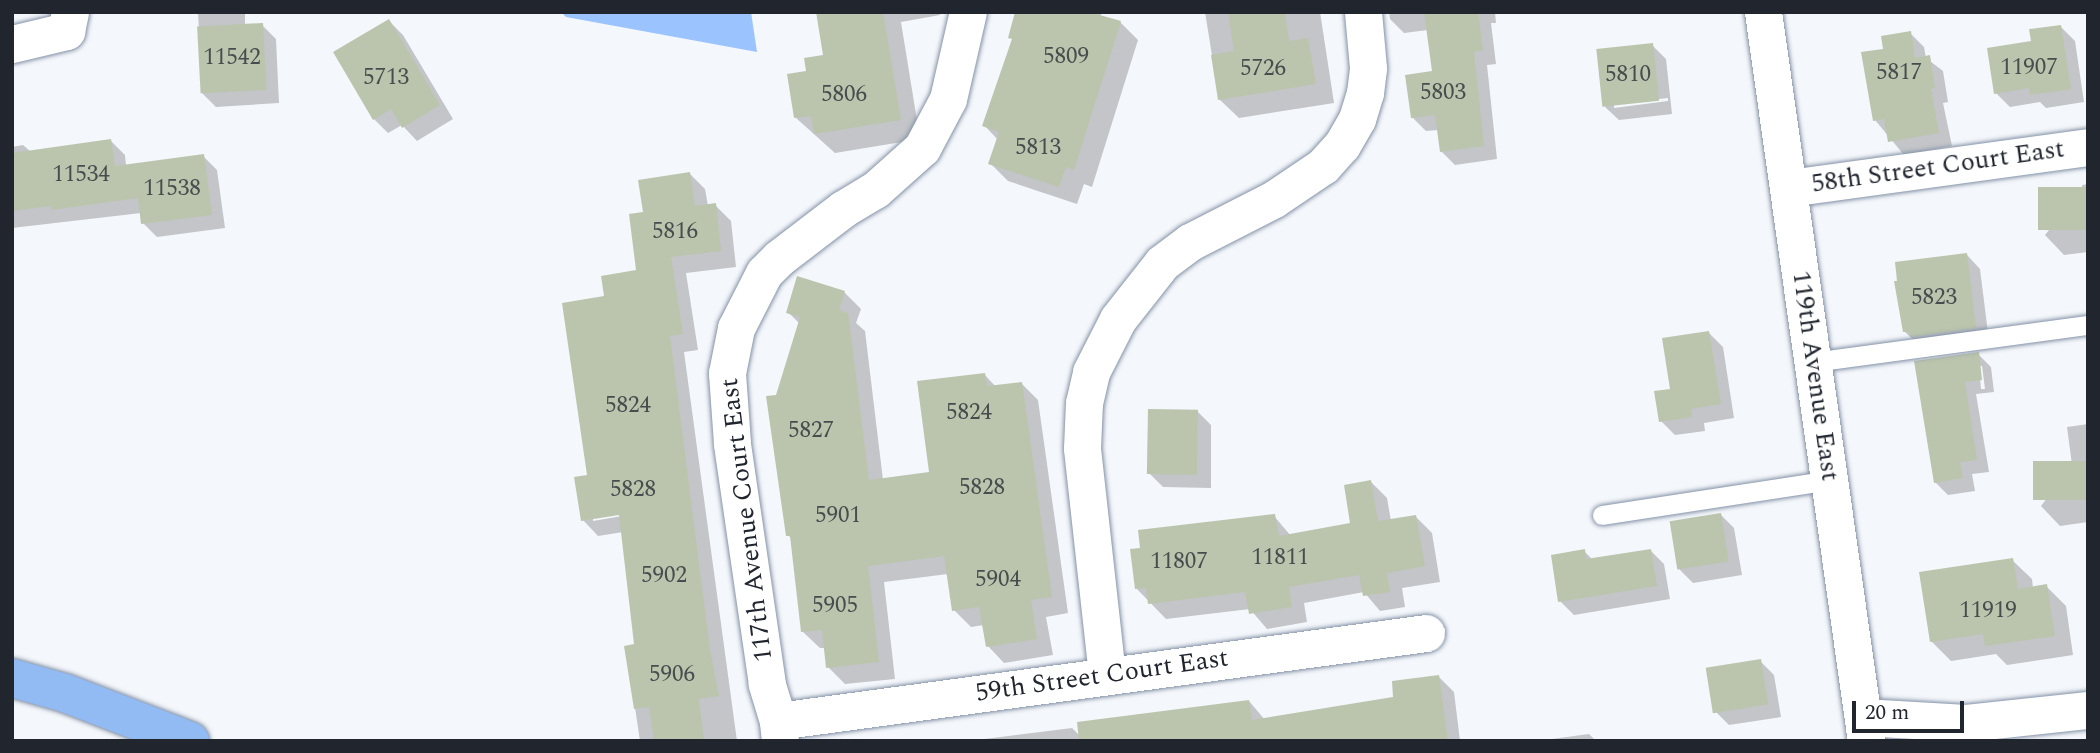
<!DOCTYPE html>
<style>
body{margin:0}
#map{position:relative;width:2100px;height:753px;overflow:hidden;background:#f4f7fb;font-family:Spectral,serif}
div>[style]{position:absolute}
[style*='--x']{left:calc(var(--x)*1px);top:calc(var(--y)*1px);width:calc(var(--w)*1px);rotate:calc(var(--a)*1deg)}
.forest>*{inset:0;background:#9bc4fe}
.shadow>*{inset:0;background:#0003}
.building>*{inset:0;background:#bbc5ad;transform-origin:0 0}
.roads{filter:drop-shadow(0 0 2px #8492a7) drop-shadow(0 0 2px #8492a7)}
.lane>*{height:19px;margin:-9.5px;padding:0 9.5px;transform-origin:9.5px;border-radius:9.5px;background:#fff}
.street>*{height:37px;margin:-18.5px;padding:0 18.5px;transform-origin:18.5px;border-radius:18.5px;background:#fff}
.highway>*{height:38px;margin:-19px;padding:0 19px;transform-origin:19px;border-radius:19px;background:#92baf3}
span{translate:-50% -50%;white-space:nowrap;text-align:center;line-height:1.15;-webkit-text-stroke:7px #fff;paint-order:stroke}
.number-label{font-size:23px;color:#474d4e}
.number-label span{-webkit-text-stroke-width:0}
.street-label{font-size:26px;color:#20252e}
.frame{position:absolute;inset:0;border:14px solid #20252e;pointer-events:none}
.scale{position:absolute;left:1852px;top:701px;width:112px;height:32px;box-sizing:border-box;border:4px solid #20252e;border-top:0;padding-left:9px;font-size:21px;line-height:24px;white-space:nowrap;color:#20252e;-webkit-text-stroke:5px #fff;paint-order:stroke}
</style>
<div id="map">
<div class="forest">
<i style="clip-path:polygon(561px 12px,751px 12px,757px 52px,566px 17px)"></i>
</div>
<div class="shadow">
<i style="clip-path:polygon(198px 12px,245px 12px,245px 26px,262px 25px,276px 39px,279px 103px,216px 107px,202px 93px)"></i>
<i style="clip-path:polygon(818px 12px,939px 12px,940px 15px,901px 22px,920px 139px,835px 153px,796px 118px,808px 73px,825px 57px)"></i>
<i style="clip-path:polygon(1031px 12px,1101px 12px,1101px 17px,1120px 22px,1138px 40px,1092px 187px,1084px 184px,1077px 204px,1008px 181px,990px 163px,998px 140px,984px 125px)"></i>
<i style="clip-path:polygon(1205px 12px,1320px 12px,1334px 103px,1239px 118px,1219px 99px)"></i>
<i style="clip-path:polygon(1389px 12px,1495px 12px,1496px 23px,1491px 23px,1496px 64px,1487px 65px,1497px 159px,1455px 165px,1441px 151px,1438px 130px,1426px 131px,1412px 117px,1434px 72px,1428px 30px,1404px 33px,1390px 19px)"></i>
<i style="clip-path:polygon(389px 21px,403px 35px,453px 119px,417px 141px,402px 125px,388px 133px,374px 119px)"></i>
<i style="clip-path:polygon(2061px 27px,2075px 41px,2084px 102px,2046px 108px,2040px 102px,2010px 107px,1996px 93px,2033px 42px)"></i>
<i style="clip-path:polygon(1910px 33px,1924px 47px,1926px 58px,1943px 71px,1948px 102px,1943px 103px,1952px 146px,1904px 155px,1875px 120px,1886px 50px)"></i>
<i style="clip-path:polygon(evenodd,1652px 45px,1666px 59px,1672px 114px,1619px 120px,1605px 107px,1652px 45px,1668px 98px,1668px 101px,1614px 108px,1614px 104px,1668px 98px)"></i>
<i style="clip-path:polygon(111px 141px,125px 155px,126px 166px,203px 156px,217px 170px,225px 228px,157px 237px,143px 223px,141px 213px,12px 228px,12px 147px,23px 145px,31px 152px)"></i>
<i style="clip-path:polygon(evenodd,690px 174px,705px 189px,708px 206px,715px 205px,731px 221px,736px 267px,686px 273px,698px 350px,684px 352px,737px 741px,640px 741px,626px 647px,636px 646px,623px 532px,598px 536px,583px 520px,606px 297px,638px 272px,645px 214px,690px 174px,627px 512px,628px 515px,593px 521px,593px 517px,627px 512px)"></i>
<i style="clip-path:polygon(2088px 184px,2088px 252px,2064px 255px,2045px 235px,2082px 189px,2082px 185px)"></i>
<i style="clip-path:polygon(1967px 255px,1980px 269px,1989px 341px,1919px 345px,1905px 332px)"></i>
<i style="clip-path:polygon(844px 292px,861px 309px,856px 323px,865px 331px,883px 480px,931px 473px,984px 374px,996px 387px,1021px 383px,1038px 400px,1068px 613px,1046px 617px,1053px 655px,1004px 663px,988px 646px,984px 625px,971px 627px,954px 610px,948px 574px,884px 582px,895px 679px,845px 684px,828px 667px,826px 648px,820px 648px,803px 632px,793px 540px,788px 535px,777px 397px,800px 324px,788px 312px)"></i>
<i style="clip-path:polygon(1709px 333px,1723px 347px,1734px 418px,1704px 423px,1705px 431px,1675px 435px,1661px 421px,1672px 390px)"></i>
<i style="clip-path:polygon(evenodd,1978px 354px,1991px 367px,1994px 392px,1976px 394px,1989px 472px,1972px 474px,1975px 491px,1948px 495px,1935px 482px,1916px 362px,1978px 354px,1979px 366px,1982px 366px,1985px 389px,1981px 389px,1979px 366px)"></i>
<i style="clip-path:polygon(1197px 411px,1211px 425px,1211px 488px,1163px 487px,1149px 473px)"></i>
<i style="clip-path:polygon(2088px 424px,2088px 522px,2060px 526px,2041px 506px,2072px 465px,2067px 427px)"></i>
<i style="clip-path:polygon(1371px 482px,1387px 498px,1391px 521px,1416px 517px,1432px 533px,1440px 582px,1402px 588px,1405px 607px,1380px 611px,1364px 592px,1304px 603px,1307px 622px,1267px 629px,1250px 609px,1166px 619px,1136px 588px,1274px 516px,1291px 536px,1352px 525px)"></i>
<i style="clip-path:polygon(1720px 514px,1734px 528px,1742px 575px,1693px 583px,1679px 569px)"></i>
<i style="clip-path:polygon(1650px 550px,1664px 564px,1670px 599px,1574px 615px,1560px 601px,1584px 551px,1593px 560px)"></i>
<i style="clip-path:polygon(2012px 560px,2032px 579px,2033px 588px,2046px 586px,2066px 606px,2073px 655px,2007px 665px,1996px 654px,1951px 661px,1931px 641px)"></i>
<i style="clip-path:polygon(1760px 661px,1774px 675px,1781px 717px,1729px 725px,1715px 711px)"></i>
<i style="clip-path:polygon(1439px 677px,1454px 692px,1460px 741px,1107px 741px,1249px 701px,1265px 720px,1395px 698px)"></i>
<i style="clip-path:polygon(1072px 728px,1085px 741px,969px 741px)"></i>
<i style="clip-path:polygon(1589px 734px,1596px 741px,1537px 741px)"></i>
</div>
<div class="building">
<i style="clip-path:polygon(816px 12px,883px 12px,901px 120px,814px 134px,811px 116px,794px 118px,787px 74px,806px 71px,804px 58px,823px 55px)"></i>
<i style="clip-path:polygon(1015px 12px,1089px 12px,1121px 21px,1074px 170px,1066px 167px,1059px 187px,988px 164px,999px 132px,982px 126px,1012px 39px,1008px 38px)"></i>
<i style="clip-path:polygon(1228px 12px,1285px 12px,1289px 41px,1308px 38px,1316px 84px,1218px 100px,1211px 55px,1234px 51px)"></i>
<i style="clip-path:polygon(1424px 12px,1478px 12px,1483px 50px,1474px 52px,1484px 146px,1440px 152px,1435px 115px,1411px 118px,1405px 75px,1432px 71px)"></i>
<i style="clip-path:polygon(389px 19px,440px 105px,402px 128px,391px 109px,373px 120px,333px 52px)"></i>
<i style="left:263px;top:23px;width:67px;height:66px;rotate:87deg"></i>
<i style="clip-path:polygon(2061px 25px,2071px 89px,2030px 95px,2029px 88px,1994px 94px,1987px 48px,2031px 41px,2029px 29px)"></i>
<i style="clip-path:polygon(1911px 31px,1915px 58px,1930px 55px,1935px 88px,1931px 89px,1939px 133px,1888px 142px,1884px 119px,1873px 121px,1861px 52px,1883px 49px,1881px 36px)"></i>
<i style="left:1653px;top:43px;width:58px;height:57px;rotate:84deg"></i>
<i style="clip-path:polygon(111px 139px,115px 166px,204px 154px,212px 215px,141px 224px,138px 198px,51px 210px,51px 206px,12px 211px,12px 153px)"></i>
<i style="clip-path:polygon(690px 172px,695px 206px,716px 203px,721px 251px,671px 257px,683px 334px,670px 336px,710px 650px,719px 696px,699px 699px,704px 741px,654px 741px,649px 707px,634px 709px,624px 646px,634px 644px,619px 515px,581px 521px,574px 477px,587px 475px,562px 303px,604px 296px,601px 276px,636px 270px,629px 214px,643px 212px,638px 180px)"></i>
<i style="left:2088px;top:187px;width:43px;height:50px;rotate:90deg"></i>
<i style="clip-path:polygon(1967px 253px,1976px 328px,1910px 337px,1909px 332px,1903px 332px,1894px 281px,1897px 281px,1895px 262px)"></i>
<i style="clip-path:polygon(797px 276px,845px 291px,839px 310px,848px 313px,869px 480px,929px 472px,917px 381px,985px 373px,987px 386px,1022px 382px,1052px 597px,1031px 600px,1037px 639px,986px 647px,979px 607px,952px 611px,944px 556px,868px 566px,879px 662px,826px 668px,822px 630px,801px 632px,790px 536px,786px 536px,766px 396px,776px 395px,800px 317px,786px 313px)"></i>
<i style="clip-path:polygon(1709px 331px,1721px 404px,1691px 409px,1692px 417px,1659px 422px,1654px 391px,1670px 389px,1662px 338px)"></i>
<i style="clip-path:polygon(1979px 352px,1982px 380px,1965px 382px,1977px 460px,1960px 462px,1963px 478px,1934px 483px,1914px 361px)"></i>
<i style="left:1148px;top:409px;width:50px;height:65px;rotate:1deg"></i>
<i style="left:2088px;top:461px;width:39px;height:55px;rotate:90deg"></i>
<i style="clip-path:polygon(1371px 480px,1378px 521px,1416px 515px,1425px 566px,1387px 573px,1390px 592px,1363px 596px,1359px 575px,1289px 587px,1292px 607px,1249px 614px,1245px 592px,1148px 604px,1146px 588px,1135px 589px,1130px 549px,1140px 548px,1138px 530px,1275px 514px,1279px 536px,1350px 523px,1344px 485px)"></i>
<i style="left:1721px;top:513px;width:49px;height:52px;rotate:81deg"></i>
<i style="clip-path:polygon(1585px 549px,1586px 559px,1651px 549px,1657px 586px,1558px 602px,1551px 555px)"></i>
<i style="clip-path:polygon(2013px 558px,2018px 589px,2047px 584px,2055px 636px,1985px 646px,1983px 634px,1930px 642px,1919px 572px)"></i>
<i style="left:1761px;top:659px;width:46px;height:56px;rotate:81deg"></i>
<i style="clip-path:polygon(1439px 675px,1448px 741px,1079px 741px,1077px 722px,1249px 700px,1252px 720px,1393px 697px,1392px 681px)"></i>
</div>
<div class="roads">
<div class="lane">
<i style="--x:1813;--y:362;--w:277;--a:-7.7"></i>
<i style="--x:1602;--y:515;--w:231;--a:-8.7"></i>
</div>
<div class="street">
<i style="--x:1763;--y:12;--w:736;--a:81.96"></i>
<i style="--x:12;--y:44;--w:56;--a:-13.5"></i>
<i style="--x:66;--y:31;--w:19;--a:-78"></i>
<i style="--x:1789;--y:188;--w:302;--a:-7.8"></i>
<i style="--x:1107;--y:675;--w:228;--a:-96.3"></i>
<i style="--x:1082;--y:448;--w:45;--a:-87.5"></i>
<i style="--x:1084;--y:403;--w:32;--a:-77"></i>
<i style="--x:1091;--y:372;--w:59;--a:-63"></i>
<i style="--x:1118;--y:319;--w:71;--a:-51.8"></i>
<i style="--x:1162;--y:263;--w:35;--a:-37"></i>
<i style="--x:1190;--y:242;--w:94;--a:-27.1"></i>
<i style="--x:1274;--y:199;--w:59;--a:-34"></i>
<i style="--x:1323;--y:166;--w:28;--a:-48"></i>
<i style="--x:1342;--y:145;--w:30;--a:-60"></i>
<i style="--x:1357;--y:119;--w:27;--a:-73"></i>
<i style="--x:1365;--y:93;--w:25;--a:-83"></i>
<i style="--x:1368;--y:68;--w:56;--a:-95.1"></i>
<i style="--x:1863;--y:717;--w:103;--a:3.3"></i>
<i style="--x:1966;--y:723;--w:123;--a:-6.1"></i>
<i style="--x:778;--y:721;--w:654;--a:-7.73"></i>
<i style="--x:780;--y:741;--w:20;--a:-96"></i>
<i style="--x:778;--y:721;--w:39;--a:-107"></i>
<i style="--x:767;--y:684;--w:244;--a:-98.3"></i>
<i style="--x:732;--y:443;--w:70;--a:-94.1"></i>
<i style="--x:727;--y:373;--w:46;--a:-78.7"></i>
<i style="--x:736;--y:328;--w:62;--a:-63"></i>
<i style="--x:764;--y:273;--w:21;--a:-45"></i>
<i style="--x:779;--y:258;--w:81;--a:-37.4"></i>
<i style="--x:843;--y:209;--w:37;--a:-31"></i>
<i style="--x:875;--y:190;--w:63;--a:-41.8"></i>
<i style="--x:922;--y:148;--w:55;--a:-62"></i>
<i style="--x:948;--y:99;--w:89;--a:-77.1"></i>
</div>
<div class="highway">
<i style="--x:12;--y:678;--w:55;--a:15.8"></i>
<i style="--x:65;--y:693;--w:134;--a:21"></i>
</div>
</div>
<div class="number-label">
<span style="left:1066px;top:57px">5809</span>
<span style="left:232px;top:58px">11542</span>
<span style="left:2029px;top:68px">11907</span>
<span style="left:1263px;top:69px">5726</span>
<span style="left:1899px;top:73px">5817</span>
<span style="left:1628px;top:75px">5810</span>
<span style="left:386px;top:78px">5713</span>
<span style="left:1443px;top:93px">5803</span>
<span style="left:844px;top:95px">5806</span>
<span style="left:1038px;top:148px">5813</span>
<span style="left:81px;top:175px">11534</span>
<span style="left:172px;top:189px">11538</span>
<span style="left:675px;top:232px">5816</span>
<span style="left:1934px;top:298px">5823</span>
<span style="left:628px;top:406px">5824</span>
<span style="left:969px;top:413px">5824</span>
<span style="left:811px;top:431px">5827</span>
<span style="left:982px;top:488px">5828</span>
<span style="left:633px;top:490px">5828</span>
<span style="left:838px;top:516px">5901</span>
<span style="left:1280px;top:558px">11811</span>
<span style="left:1179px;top:562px">11807</span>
<span style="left:664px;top:576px">5902</span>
<span style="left:998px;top:580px">5904</span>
<span style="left:835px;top:606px">5905</span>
<span style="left:1988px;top:611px">11919</span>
<span style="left:672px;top:675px">5906</span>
</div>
<div class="street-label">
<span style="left:1938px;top:167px;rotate:-8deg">58th Street Court East</span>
<span style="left:1815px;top:376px;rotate:82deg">119th Avenue East</span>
<span style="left:747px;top:520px;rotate:-97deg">117th Avenue Court East</span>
<span style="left:1102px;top:676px;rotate:-8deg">59th Street Court East</span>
</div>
<div class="frame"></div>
<div class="scale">20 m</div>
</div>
